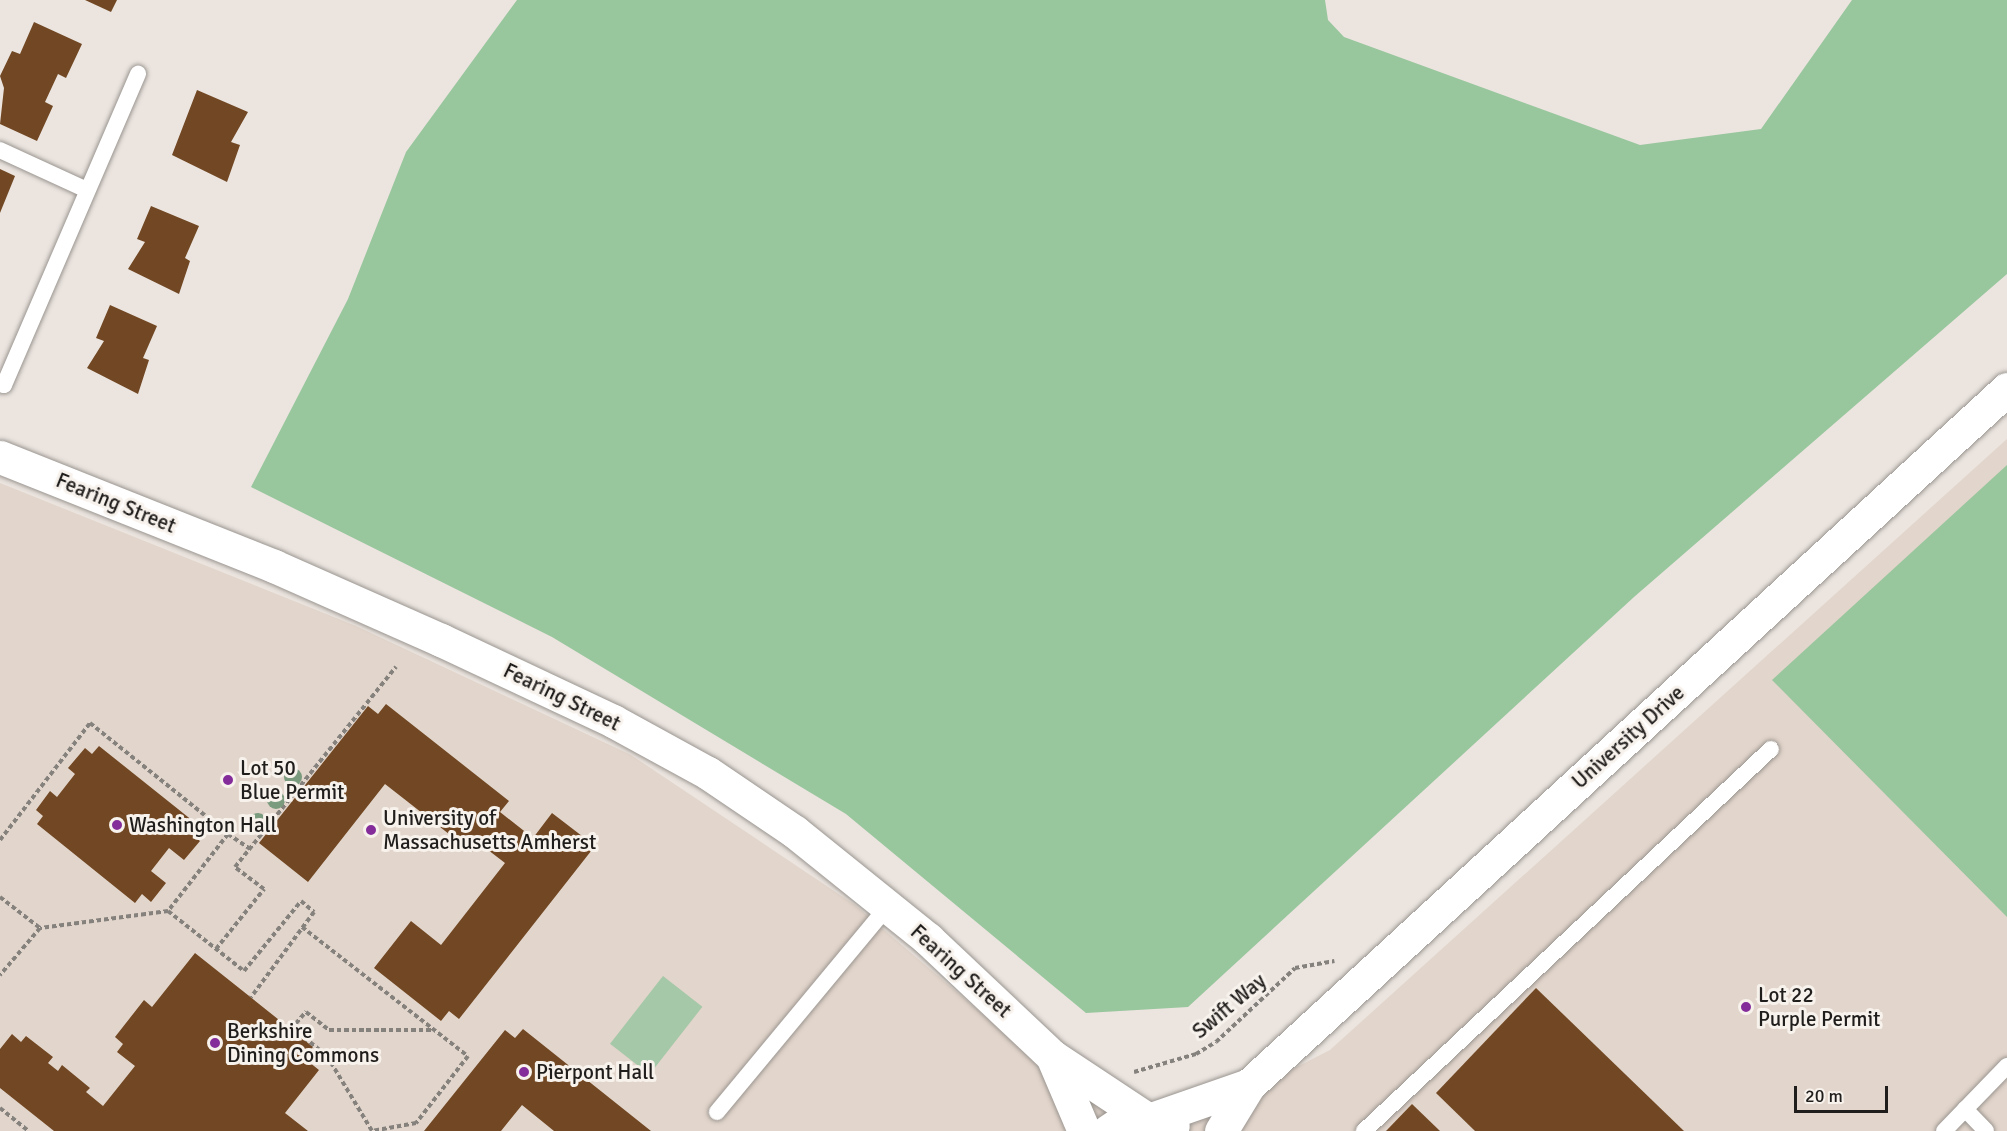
<!DOCTYPE html>
<style>
body{margin:0}
#map{position:relative;width:2007px;height:1131px;overflow:hidden;background:#ebe4df;font-family:Signika,sans-serif}
div>[style]{position:absolute}
[style*='--x']{left:calc(var(--x)*1px);top:calc(var(--y)*1px);width:calc(var(--w)*1px);rotate:calc(var(--a)*1deg)}
.built>*{inset:0;background:#e2d5cb}
.green>*{inset:0;background:#a5c8a8;transform-origin:0 0}
.forest>*{inset:0;background:#98c69d}
.building>*{inset:0;background:#714823}
.path>*{height:4px;margin-top:-2px;transform-origin:0;background:repeating-linear-gradient(90deg,#85817d 0 4.5px,transparent 0 7.5px)}
.roads{filter:drop-shadow(0 0 2px #9a9590) drop-shadow(0 0 2px #9a9590)}
.service>*{height:16px;margin:-8px;padding:0 8px;transform-origin:8px;border-radius:8px;background:#fff}
.tertiary>*{height:33px;margin:-16.5px;padding:0 16.5px;transform-origin:16.5px;border-radius:16.5px;background:#fff}
.secondary>*{height:33px;margin:-16.5px;padding:0 16.5px;transform-origin:16.5px;border-radius:16.5px;background:#fff}
.trees>*{width:18px;height:18px;margin:-9px;border-radius:50%;background:#7a9b7d}
.dots>*{width:16px;height:16px;translate:-50% -50%;box-sizing:border-box;border:3px solid #f8f2ed;border-radius:50%}
span{translate:-50% -50%;white-space:nowrap;text-align:center;line-height:1.15;-webkit-text-stroke:6px #f8f2ed;paint-order:stroke}
.street-label{font-size:21px;color:#201e1c}
.poi-label{font-size:21px;color:#201e1c}
.left{translate:0 -50%;text-align:left}
.scale{position:absolute;left:1794px;top:1086px;width:94px;height:27px;box-sizing:border-box;border:3px solid #201e1c;border-top:0;padding-left:8px;font-size:18px;line-height:21px;white-space:nowrap;color:#201e1c;-webkit-text-stroke:4px #f8f2ed;paint-order:stroke}
</style>
<div id="map">
<div class="built">
<i style="clip-path:polygon(2007px 439px,2007px 1131px,0 1131px,0 483px,356px 626px,631px 755px,855px 905px,1048px 1070px,1111px 1110px,1227px 1103px,1330px 1050px)"></i>
</div>
<div class="green">
<i style="left:663px;top:976px;width:50px;height:86px;rotate:38deg"></i>
</div>
<div class="forest">
<i style="clip-path:polygon(517px 0,1325px 0,1328px 20px,1344px 37px,1640px 145px,1761px 129px,1852px 0,2007px 0,2007px 274px,1634px 597px,1188px 1007px,1086px 1013px,846px 814px,552px 637px,251px 487px,348px 299px,406px 152px)"></i>
<i style="clip-path:polygon(2007px 465px,2007px 917px,1772px 680px)"></i>
</div>
<div class="building">
<i style="clip-path:polygon(85px 0,117px 0,111px 12px)"></i>
<i style="clip-path:polygon(34px 22px,82px 44px,66px 78px,58px 74px,45px 102px,53px 106px,37px 141px,0 124px,4px 88px,0 76px,12px 51px,20px 54px)"></i>
<i style="clip-path:polygon(197px 90px,248px 112px,231px 142px,240px 145px,227px 182px,172px 155px)"></i>
<i style="clip-path:polygon(0 169px,15px 176px,0 213px)"></i>
<i style="clip-path:polygon(151px 206px,199px 226px,185px 258px,190px 261px,179px 294px,128px 269px,145px 242px,137px 239px)"></i>
<i style="clip-path:polygon(110px 305px,157px 326px,143px 358px,149px 360px,138px 394px,87px 368px,104px 341px,96px 338px)"></i>
<i style="clip-path:polygon(386px 704px,509px 801px,500px 812px,533px 838px,552px 813px,595px 846px,459px 1019px,449px 1011px,441px 1021px,374px 968px,411px 921px,441px 945px,505px 863px,479px 843px,472px 852px,385px 784px,308px 882px,259px 843px,368px 706px,378px 714px)"></i>
<i style="clip-path:polygon(99px 746px,198px 825px,191px 834px,200px 841px,184px 860px,169px 848px,151px 871px,166px 883px,151px 902px,142px 894px,135px 903px,37px 824px,43px 816px,36px 810px,50px 791px,57px 797px,75px 774px,68px 768px,85px 748px,92px 754px)"></i>
<i style="clip-path:polygon(195px 953px,313px 1047px,304px 1058px,319px 1070px,285px 1113px,308px 1131px,54px 1131px,0 1088px,0 1049px,12px 1034px,21px 1042px,26px 1036px,53px 1057px,48px 1063px,58px 1071px,62px 1065px,90px 1088px,86px 1092px,103px 1106px,135px 1066px,117px 1052px,123px 1044px,115px 1037px,144px 1000px,152px 1007px)"></i>
<i style="clip-path:polygon(1536px 988px,1684px 1131px,1475px 1131px,1436px 1093px)"></i>
<i style="clip-path:polygon(523px 1029px,651px 1131px,554px 1131px,522px 1105px,501px 1131px,424px 1131px,505px 1030px,515px 1038px)"></i>
<i style="clip-path:polygon(1412px 1104px,1440px 1131px,1386px 1131px)"></i>
</div>
<div class="path">
<i style="--x:228;--y:834;--w:27;--a:34"></i>
<i style="--x:0;--y:840;--w:148;--a:-52.4"></i>
<i style="--x:90;--y:723;--w:177;--a:38.8"></i>
<i style="--x:228;--y:834;--w:98;--a:127.9"></i>
<i style="--x:168;--y:911;--w:129;--a:172.4"></i>
<i style="--x:40;--y:928;--w:62;--a:130.4"></i>
<i style="--x:0;--y:897;--w:51;--a:37.8"></i>
<i style="--x:168;--y:911;--w:97;--a:38.3"></i>
<i style="--x:244;--y:971;--w:90;--a:-50.8"></i>
<i style="--x:301;--y:901;--w:17;--a:40"></i>
<i style="--x:314;--y:912;--w:106;--a:126.5"></i>
<i style="--x:302;--y:927;--w:210;--a:37.9"></i>
<i style="--x:468;--y:1056;--w:85;--a:127.8"></i>
<i style="--x:416;--y:1123;--w:45;--a:169.7"></i>
<i style="--x:216;--y:949;--w:77;--a:-51.3"></i>
<i style="--x:264;--y:889;--w:36;--a:-143"></i>
<i style="--x:235;--y:867;--w:257;--a:-51.2"></i>
<i style="--x:293;--y:1028;--w:44;--a:39.5"></i>
<i style="--x:327;--y:1056;--w:87;--a:59"></i>
<i style="--x:291;--y:1029;--w:23;--a:-49"></i>
<i style="--x:306;--y:1012;--w:29;--a:38"></i>
<i style="--x:329;--y:1030;--w:104;--a:0"></i>
<i style="--x:1134;--y:1072;--w:65;--a:-16.2"></i>
<i style="--x:1196;--y:1054;--w:23;--a:-31"></i>
<i style="--x:1216;--y:1042;--w:108;--a:-43.1"></i>
<i style="--x:1295;--y:968;--w:40;--a:-10"></i>
<i style="--x:0;--y:1108;--w:36;--a:39"></i>
</div>
<div class="roads">
<div class="service">
<i style="--x:0;--y:150;--w:96;--a:24.7"></i>
<i style="--x:0;--y:384;--w:4;--a:14"></i>
<i style="--x:4;--y:385;--w:339;--a:-66.7"></i>
<i style="--x:1965;--y:1109;--w:30;--a:46"></i>
<i style="--x:717;--y:1112;--w:266;--a:-50.3"></i>
<i style="--x:1364;--y:1131;--w:558;--a:-43.19"></i>
<i style="--x:1944;--y:1131;--w:91;--a:-45.9"></i>
</div>
<div class="tertiary">
<i style="--x:0;--y:457;--w:295;--a:21.7"></i>
<i style="--x:274;--y:566;--w:183;--a:23.9"></i>
<i style="--x:441;--y:640;--w:190;--a:25.2"></i>
<i style="--x:613;--y:721;--w:108;--a:28.7"></i>
<i style="--x:708;--y:773;--w:105;--a:34.1"></i>
<i style="--x:795;--y:832;--w:171;--a:38.8"></i>
<i style="--x:928;--y:939;--w:170;--a:43.3"></i>
<i style="--x:1052;--y:1056;--w:110;--a:33.5"></i>
<i style="--x:1052;--y:1056;--w:82;--a:66.9"></i>
</div>
<div class="secondary">
<i style="--x:1154;--y:1118;--w:101;--a:-19.2"></i>
<i style="--x:1108;--y:1131;--w:22;--a:-34"></i>
<i style="--x:1126;--y:1119;--w:18;--a:-6"></i>
<i style="--x:1144;--y:1117;--w:30;--a:17"></i>
<i style="--x:1221;--y:1131;--w:54;--a:-58.7"></i>
<i style="--x:1249;--y:1085;--w:1029;--a:-42.56"></i>
</div>
</div>
<div class="trees">
<i style="left:293px;top:777px"></i>
<i style="left:276px;top:800px"></i>
<i style="left:258px;top:822px"></i>
</div>
<div class="dots">
<i style="left:228px;top:780px;background:#842c99"></i>
<i style="left:117px;top:825px;background:#842c99"></i>
<i style="left:371px;top:830px;background:#842c99"></i>
<i style="left:1746px;top:1007px;background:#842c99"></i>
<i style="left:215px;top:1043px;background:#842c99"></i>
<i style="left:524px;top:1072px;background:#842c99"></i>
</div>
<div class="street-label">
<span style="left:116px;top:503px;rotate:22deg">Fearing Street</span>
<span style="left:562px;top:697px;rotate:26deg">Fearing Street</span>
<span style="left:1628px;top:737px;rotate:-42deg">University Drive</span>
<span style="left:961px;top:971px;rotate:42deg">Fearing Street</span>
<span style="left:1229px;top:1006px;rotate:-40deg">Swift Way</span>
</div>
<div class="poi-label">
<span class="left" style="left:240px;top:780px">Lot 50<br>Blue Permit</span>
<span class="left" style="left:383px;top:830px">University of<br>Massachusetts Amherst</span>
<span class="left" style="left:129px;top:825px">Washington Hall</span>
<span class="left" style="left:1758px;top:1007px">Lot 22<br>Purple Permit</span>
<span class="left" style="left:227px;top:1043px">Berkshire<br>Dining Commons</span>
<span class="left" style="left:536px;top:1072px">Pierpont Hall</span>
</div>
<div class="scale">20 m</div>
</div>
